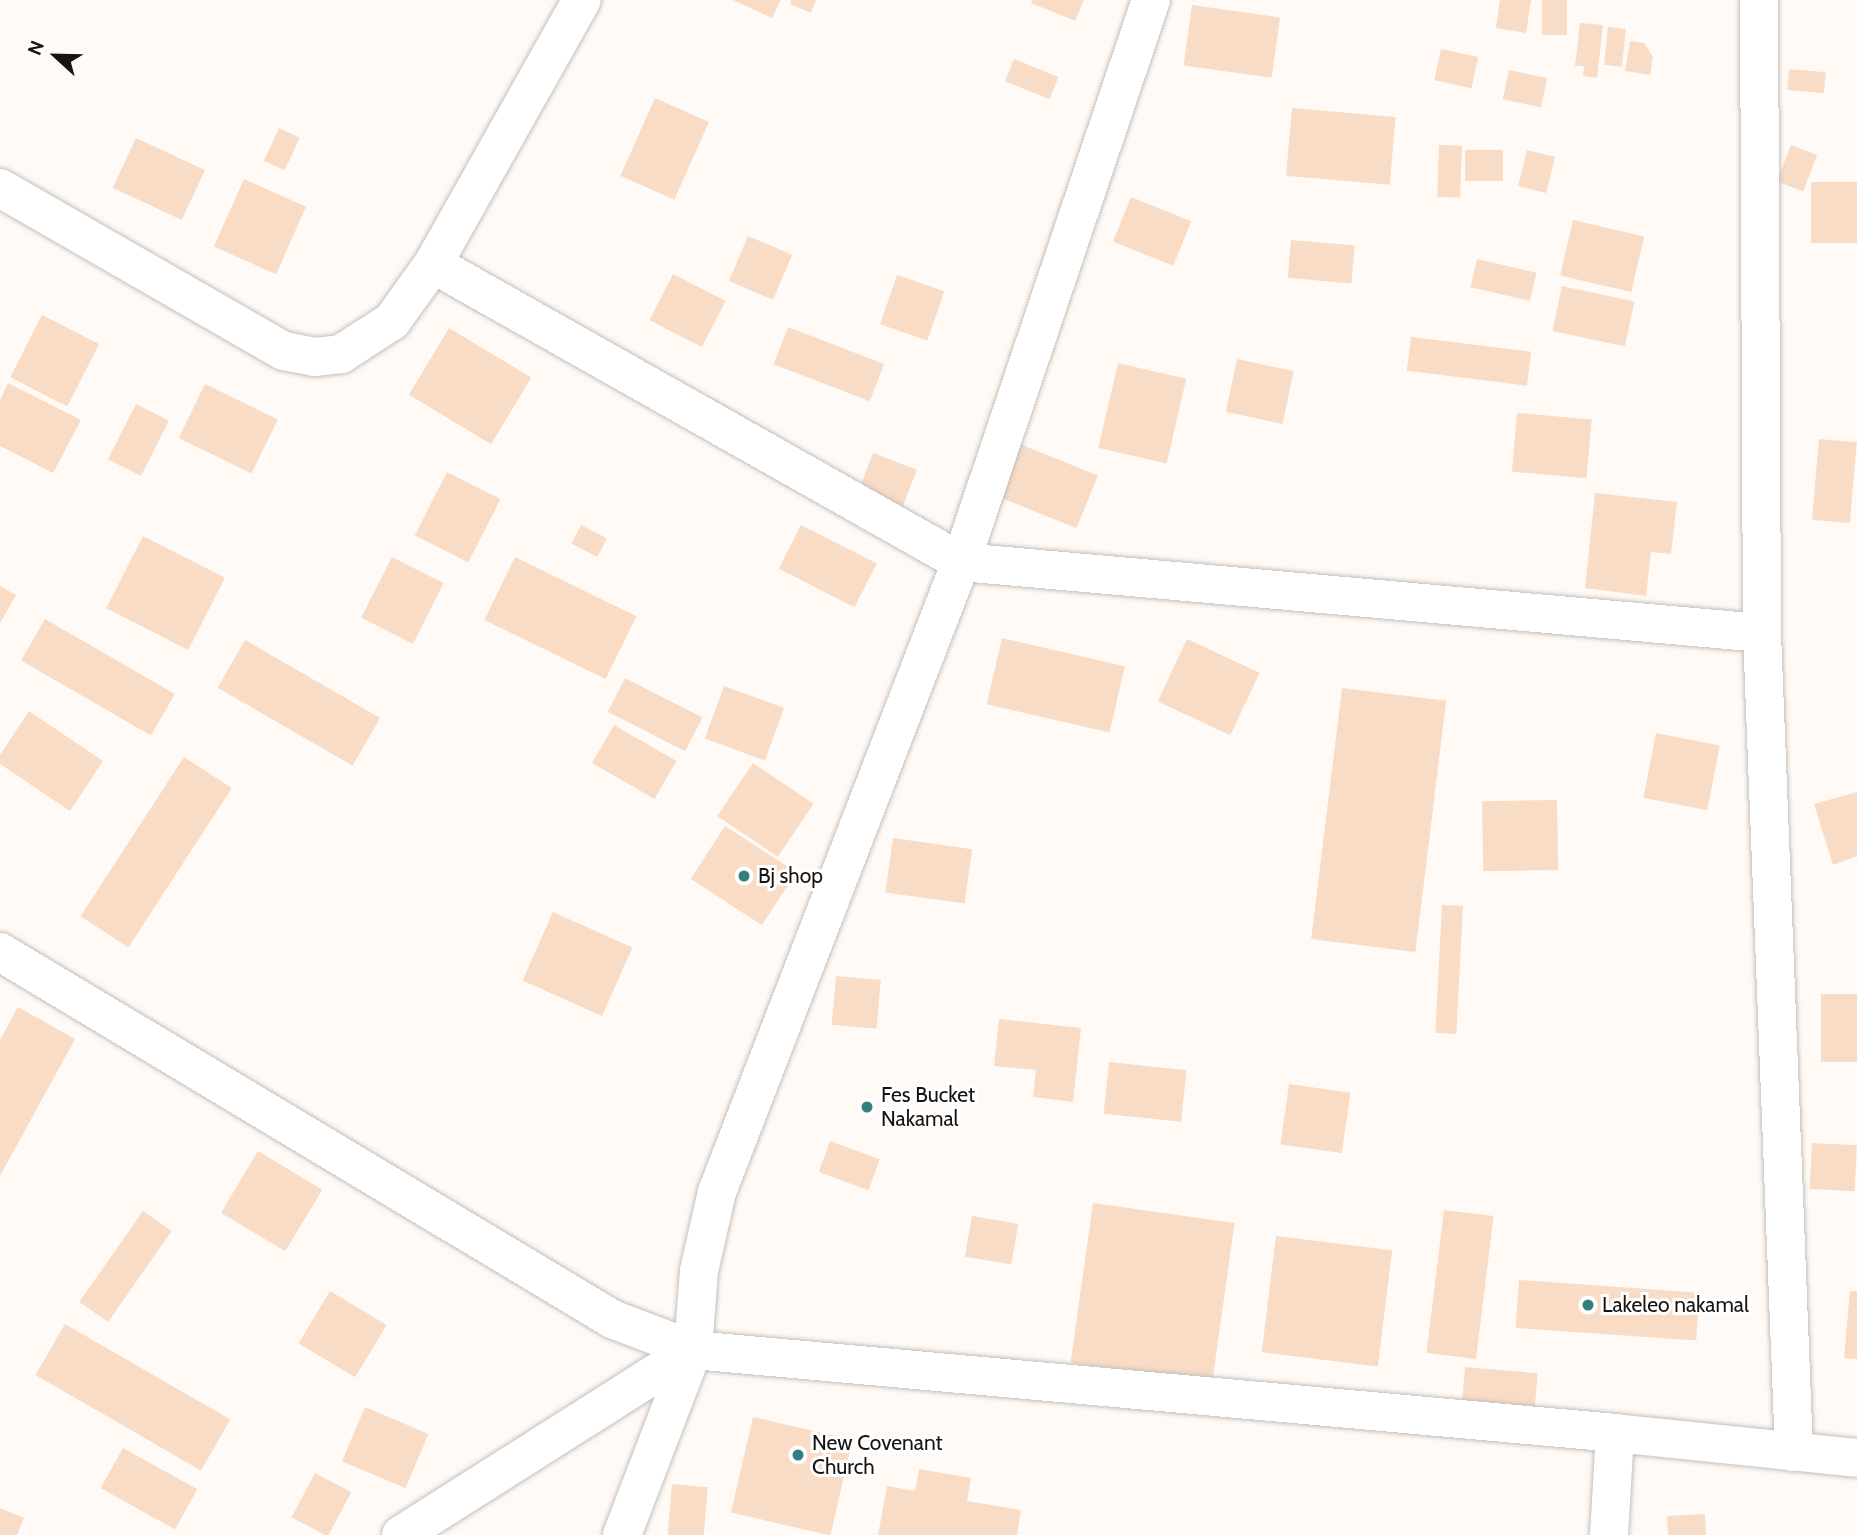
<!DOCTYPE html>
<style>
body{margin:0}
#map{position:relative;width:1857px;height:1535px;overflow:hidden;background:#fffaf6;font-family:Cabin,sans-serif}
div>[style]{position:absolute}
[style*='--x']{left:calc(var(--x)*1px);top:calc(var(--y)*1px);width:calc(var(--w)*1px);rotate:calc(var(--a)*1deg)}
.building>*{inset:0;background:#f9dcc6;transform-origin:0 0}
.roads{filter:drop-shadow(0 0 2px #c5bfba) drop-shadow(0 0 2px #c5bfba)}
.minor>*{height:38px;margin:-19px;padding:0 19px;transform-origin:19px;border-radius:19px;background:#fff}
.dots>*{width:19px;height:19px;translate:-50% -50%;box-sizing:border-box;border:4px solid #fff;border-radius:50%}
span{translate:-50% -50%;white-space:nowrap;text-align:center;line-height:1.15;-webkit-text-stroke:6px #fff;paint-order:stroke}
.poi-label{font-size:21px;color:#171513}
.left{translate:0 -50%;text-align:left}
.north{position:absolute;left:21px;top:21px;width:70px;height:70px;-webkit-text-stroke:5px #fff;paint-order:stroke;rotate:292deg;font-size:19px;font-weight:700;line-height:28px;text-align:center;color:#171513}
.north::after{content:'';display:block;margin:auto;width:24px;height:32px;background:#171513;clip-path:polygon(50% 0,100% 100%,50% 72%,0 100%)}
</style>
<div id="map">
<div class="building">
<i style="clip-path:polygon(733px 0,781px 0,772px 18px)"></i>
<i style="clip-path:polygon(791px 0,816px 0,811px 13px,790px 4px)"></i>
<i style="clip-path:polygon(1032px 0,1084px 0,1075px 21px,1031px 3px)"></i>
<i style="clip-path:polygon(1500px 0,1531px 0,1526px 33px,1496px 28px)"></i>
<i style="left:1542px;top:0;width:25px;height:35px"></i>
<i style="left:1192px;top:5px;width:89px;height:61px;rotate:8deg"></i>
<i style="clip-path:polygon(1580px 23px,1603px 25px,1597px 78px,1583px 76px,1584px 66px,1575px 66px)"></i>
<i style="left:1608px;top:27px;width:18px;height:38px;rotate:6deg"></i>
<i style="clip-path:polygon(1630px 41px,1644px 43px,1653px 57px,1650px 75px,1625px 71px)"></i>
<i style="left:1441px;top:49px;width:38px;height:32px;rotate:12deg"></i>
<i style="left:1014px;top:59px;width:48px;height:24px;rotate:22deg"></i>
<i style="left:1789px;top:69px;width:37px;height:21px;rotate:5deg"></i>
<i style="left:1509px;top:70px;width:39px;height:30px;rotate:12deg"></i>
<i style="left:655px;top:98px;width:59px;height:85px;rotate:24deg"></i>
<i style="left:1292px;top:108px;width:104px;height:68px;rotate:5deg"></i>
<i style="left:279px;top:128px;width:23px;height:36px;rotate:25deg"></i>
<i style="left:136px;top:138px;width:76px;height:55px;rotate:25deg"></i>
<i style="left:1439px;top:145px;width:23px;height:52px;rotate:2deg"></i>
<i style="left:1791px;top:145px;width:28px;height:39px;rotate:21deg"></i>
<i style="left:1465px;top:150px;width:38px;height:31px"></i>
<i style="left:1527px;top:150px;width:29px;height:37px;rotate:14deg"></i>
<i style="left:244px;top:179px;width:68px;height:74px;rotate:24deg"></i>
<i style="left:1857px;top:182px;width:61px;height:46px;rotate:90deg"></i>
<i style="left:1131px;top:197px;width:65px;height:48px;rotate:22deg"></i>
<i style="left:1573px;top:220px;width:73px;height:57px;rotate:13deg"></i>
<i style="left:748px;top:236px;width:48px;height:49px;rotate:23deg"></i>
<i style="left:1291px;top:240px;width:64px;height:38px;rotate:5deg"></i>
<i style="left:1477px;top:259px;width:61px;height:29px;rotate:13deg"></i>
<i style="left:673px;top:274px;width:59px;height:52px;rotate:27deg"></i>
<i style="left:897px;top:275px;width:50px;height:52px;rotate:19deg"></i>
<i style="left:1562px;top:286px;width:74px;height:46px;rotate:12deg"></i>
<i style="left:42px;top:315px;width:64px;height:70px;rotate:27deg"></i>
<i style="left:788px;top:327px;width:103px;height:40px;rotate:21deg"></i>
<i style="left:449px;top:328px;width:96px;height:78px;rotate:31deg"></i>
<i style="left:1411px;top:337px;width:121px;height:34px;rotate:7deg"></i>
<i style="left:1237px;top:359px;width:58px;height:54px;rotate:12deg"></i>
<i style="left:1118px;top:363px;width:70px;height:87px;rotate:13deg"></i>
<i style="clip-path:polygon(8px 383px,81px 420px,53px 473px,0 446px,0 400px)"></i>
<i style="left:205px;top:384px;width:81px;height:60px;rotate:26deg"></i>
<i style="left:136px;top:404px;width:37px;height:62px;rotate:27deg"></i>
<i style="left:1517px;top:413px;width:75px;height:59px;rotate:5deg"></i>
<i style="left:1819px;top:439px;width:38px;height:81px;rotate:5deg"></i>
<i style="left:1020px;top:444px;width:84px;height:57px;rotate:22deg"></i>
<i style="left:873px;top:453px;width:47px;height:46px;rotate:21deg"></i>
<i style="left:447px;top:472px;width:60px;height:71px;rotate:27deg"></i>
<i style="clip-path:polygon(1595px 493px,1677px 502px,1671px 554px,1651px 552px,1646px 596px,1585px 588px)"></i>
<i style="left:581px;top:525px;width:29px;height:21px;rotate:27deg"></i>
<i style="left:801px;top:525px;width:85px;height:49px;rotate:27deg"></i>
<i style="left:143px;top:536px;width:92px;height:81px;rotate:27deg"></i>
<i style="left:392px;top:557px;width:58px;height:68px;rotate:27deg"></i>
<i style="left:515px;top:557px;width:135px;height:70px;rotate:26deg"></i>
<i style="clip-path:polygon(0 586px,16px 595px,0 623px)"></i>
<i style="left:45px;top:619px;width:150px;height:48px;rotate:30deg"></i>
<i style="left:1002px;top:638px;width:126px;height:68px;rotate:13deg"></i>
<i style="left:1187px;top:639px;width:80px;height:69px;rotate:25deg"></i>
<i style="left:245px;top:640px;width:156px;height:55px;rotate:30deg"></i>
<i style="left:625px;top:678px;width:87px;height:38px;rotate:27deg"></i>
<i style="left:724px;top:686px;width:64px;height:56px;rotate:20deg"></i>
<i style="left:1342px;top:688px;width:105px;height:253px;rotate:7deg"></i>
<i style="clip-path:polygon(29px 711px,103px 761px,70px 811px,0 764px,0 755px)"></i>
<i style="left:614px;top:725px;width:72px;height:44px;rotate:30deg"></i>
<i style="left:1656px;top:733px;width:65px;height:66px;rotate:11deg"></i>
<i style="left:184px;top:757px;width:57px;height:190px;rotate:33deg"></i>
<i style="left:753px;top:763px;width:73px;height:64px;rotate:34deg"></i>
<i style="clip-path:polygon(1857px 792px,1857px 856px,1833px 865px,1814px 804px)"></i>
<i style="left:1557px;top:800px;width:70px;height:75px;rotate:89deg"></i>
<i style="left:725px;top:826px;width:85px;height:63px;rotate:33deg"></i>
<i style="left:893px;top:838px;width:80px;height:55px;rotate:8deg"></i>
<i style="left:1442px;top:905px;width:21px;height:128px;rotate:3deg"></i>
<i style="left:553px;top:912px;width:87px;height:75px;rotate:24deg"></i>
<i style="left:836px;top:976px;width:45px;height:49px;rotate:5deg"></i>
<i style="left:1821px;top:994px;width:36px;height:68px"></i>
<i style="clip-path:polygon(18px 1007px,75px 1039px,0 1176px,0 1040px)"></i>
<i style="clip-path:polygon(999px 1019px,1081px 1028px,1073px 1102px,1033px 1097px,1036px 1070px,994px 1066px)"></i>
<i style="left:1109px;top:1062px;width:78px;height:52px;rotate:6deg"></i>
<i style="left:1289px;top:1084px;width:62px;height:61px;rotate:8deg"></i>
<i style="left:830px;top:1141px;width:53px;height:33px;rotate:20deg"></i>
<i style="left:1812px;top:1143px;width:45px;height:46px;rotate:3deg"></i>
<i style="left:258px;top:1151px;width:75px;height:72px;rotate:31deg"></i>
<i style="left:1093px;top:1203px;width:143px;height:161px;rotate:8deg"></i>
<i style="left:1444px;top:1210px;width:50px;height:144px;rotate:7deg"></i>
<i style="left:143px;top:1211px;width:35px;height:111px;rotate:35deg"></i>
<i style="left:972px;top:1216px;width:47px;height:41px;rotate:10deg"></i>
<i style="left:1276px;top:1236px;width:117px;height:117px;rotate:7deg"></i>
<i style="left:1519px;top:1280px;width:181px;height:48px;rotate:4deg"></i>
<i style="left:330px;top:1291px;width:66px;height:61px;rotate:31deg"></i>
<i style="clip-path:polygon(1850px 1291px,1857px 1291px,1857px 1359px,1844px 1358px)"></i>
<i style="left:65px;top:1324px;width:191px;height:59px;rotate:30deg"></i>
<i style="left:1465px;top:1367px;width:73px;height:37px;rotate:5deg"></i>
<i style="left:365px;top:1407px;width:69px;height:59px;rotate:23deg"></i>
<i style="left:753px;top:1417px;width:102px;height:98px;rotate:13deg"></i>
<i style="left:123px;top:1448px;width:85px;height:46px;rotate:29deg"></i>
<i style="clip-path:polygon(919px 1469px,971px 1478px,967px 1501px,1021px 1510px,1017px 1535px,878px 1535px,887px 1486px,915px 1491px)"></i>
<i style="left:315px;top:1473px;width:41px;height:50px;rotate:28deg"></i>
<i style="left:672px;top:1484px;width:36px;height:51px;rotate:5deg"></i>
<i style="clip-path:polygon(0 1508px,24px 1518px,17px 1535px,0 1535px)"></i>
<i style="left:1705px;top:1514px;width:21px;height:38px;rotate:87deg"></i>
</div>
<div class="roads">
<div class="minor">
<i style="--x:1759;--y:0;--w:633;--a:89.73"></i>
<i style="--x:1762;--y:633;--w:820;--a:87.76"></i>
<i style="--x:0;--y:188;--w:327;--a:29.9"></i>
<i style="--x:284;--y:351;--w:31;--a:11"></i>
<i style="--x:314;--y:357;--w:27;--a:-6"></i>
<i style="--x:341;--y:354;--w:61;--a:-32.9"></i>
<i style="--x:392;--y:321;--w:70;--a:-54.3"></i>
<i style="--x:433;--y:264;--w:303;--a:-60.6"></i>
<i style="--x:433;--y:264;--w:606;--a:29.44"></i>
<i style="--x:961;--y:562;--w:804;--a:5.07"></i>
<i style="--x:0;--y:952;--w:714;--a:30.95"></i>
<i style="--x:612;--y:1319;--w:87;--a:20.9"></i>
<i style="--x:693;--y:1350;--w:926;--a:5.14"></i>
<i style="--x:1615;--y:1433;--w:243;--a:5.9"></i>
<i style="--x:401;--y:1535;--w:346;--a:-32.4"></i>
<i style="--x:622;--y:1535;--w:198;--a:-69"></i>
<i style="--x:693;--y:1350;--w:79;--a:-85.7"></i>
<i style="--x:699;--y:1271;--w:81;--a:-77.2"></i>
<i style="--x:717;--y:1192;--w:676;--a:-68.83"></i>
<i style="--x:961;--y:562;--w:593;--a:-71.32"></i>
<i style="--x:1609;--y:1535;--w:102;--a:-86.6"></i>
</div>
</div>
<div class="dots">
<i style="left:744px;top:876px;background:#367f81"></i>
<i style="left:867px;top:1107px;background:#367f81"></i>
<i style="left:1588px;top:1305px;background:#367f81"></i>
<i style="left:798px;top:1455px;background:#367f81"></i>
</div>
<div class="poi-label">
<span class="left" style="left:758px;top:876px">Bj shop</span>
<span class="left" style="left:881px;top:1107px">Fes Bucket<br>Nakamal</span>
<span class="left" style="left:1602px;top:1305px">Lakeleo nakamal</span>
<span class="left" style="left:812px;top:1455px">New Covenant<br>Church</span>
</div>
<div class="north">N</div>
</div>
